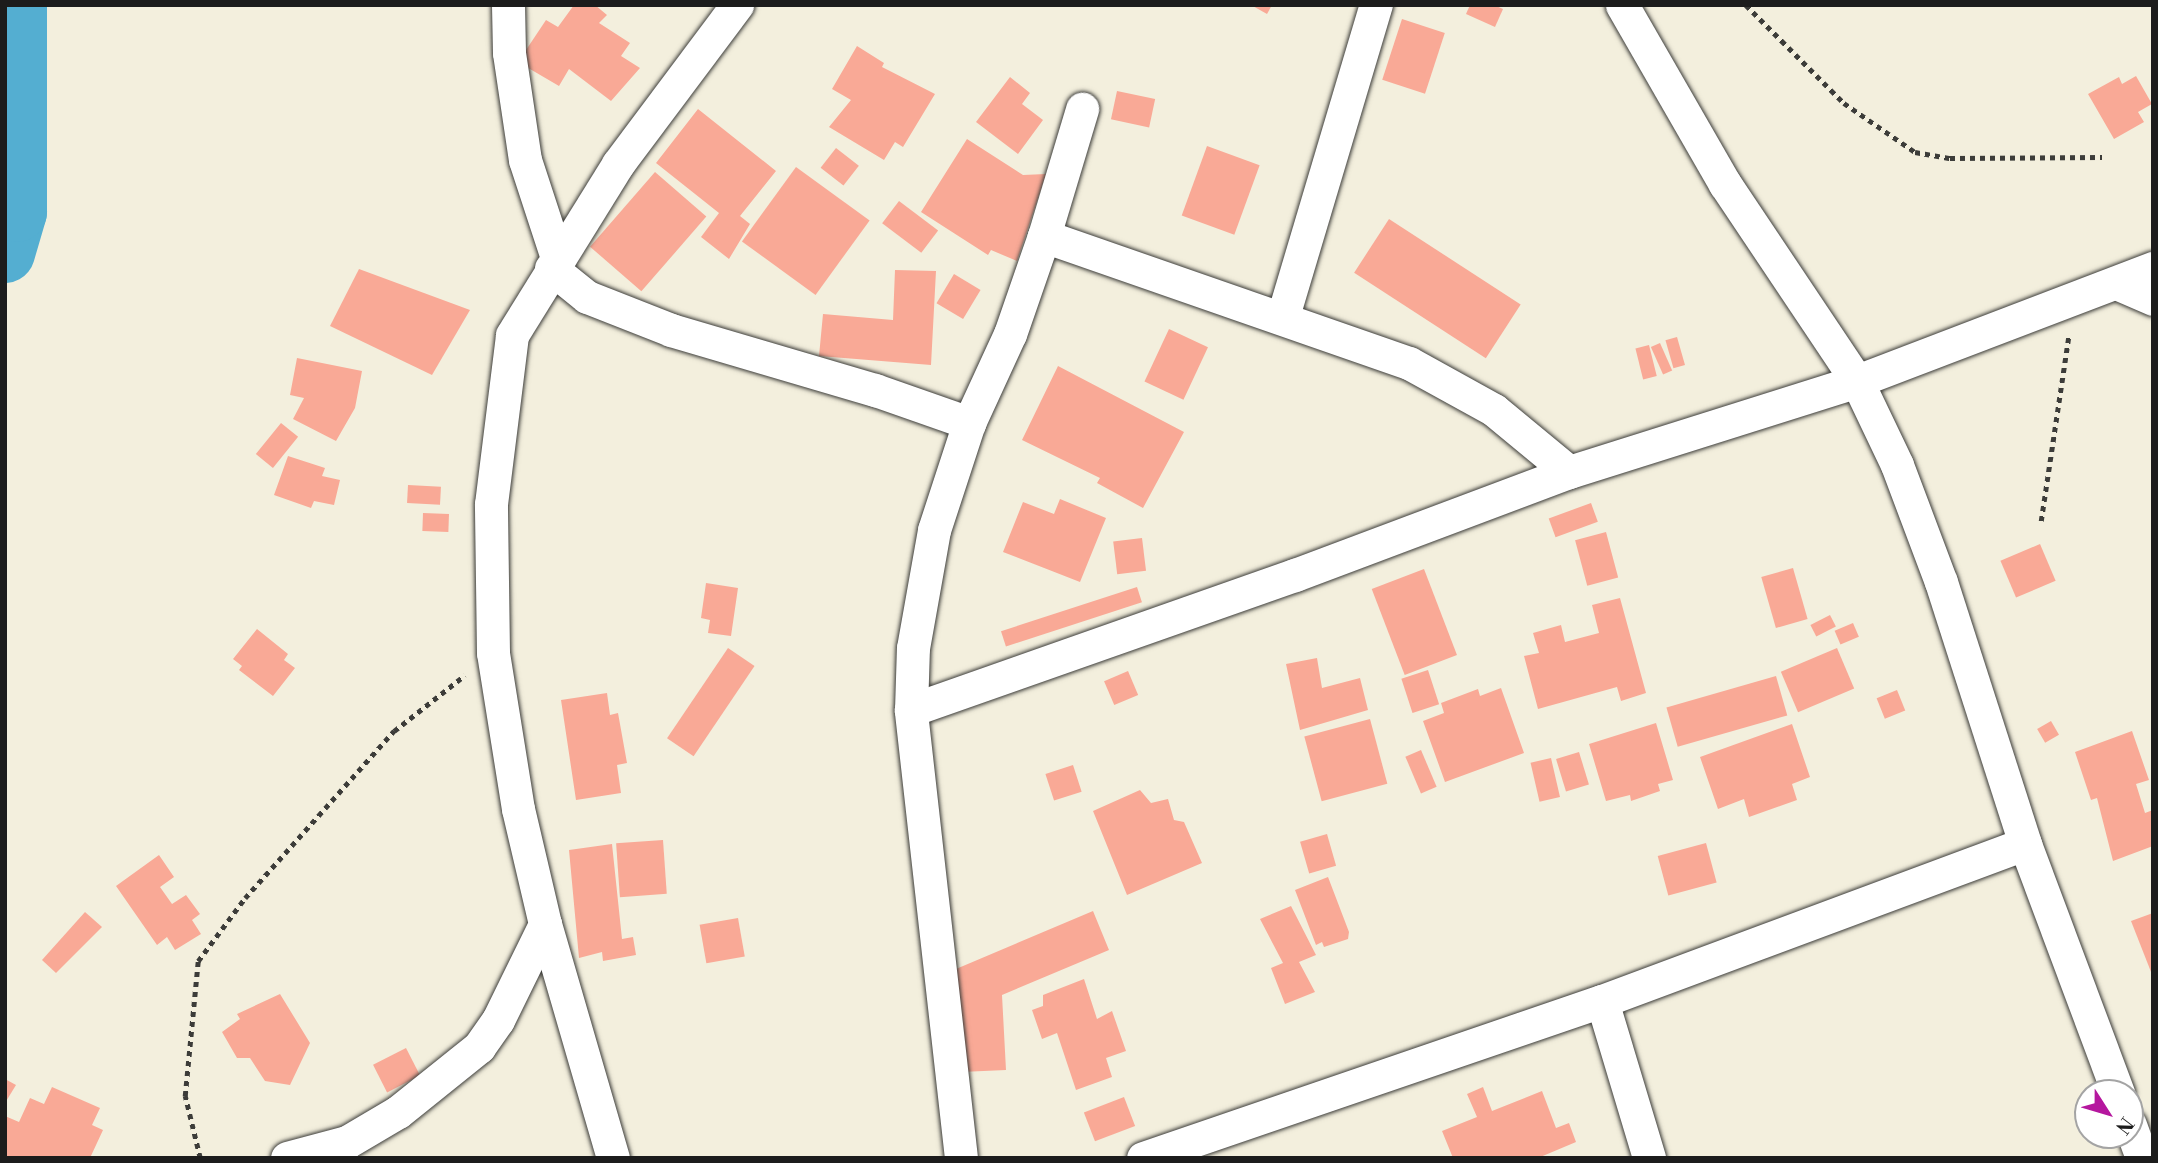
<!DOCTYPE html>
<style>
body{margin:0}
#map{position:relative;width:2158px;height:1163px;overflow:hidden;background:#f3efdd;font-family:"Libre Bodoni",serif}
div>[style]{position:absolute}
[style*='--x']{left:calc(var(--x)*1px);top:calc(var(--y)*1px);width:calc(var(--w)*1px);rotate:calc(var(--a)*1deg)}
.river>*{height:60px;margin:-30px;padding:0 30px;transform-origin:30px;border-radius:30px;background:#54aed1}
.building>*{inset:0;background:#f9a996;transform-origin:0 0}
.path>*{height:4.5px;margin-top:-2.25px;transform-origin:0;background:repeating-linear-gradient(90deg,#3c3c39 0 5px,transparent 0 10px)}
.roads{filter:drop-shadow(0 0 2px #3c3c39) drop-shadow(0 0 2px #3c3c39)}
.minor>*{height:33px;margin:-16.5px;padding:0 16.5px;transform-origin:16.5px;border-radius:16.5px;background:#fff}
span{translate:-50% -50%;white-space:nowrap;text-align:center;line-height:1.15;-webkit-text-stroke:5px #fff;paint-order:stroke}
.frame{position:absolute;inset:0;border:7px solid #1c1c1c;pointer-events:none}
.north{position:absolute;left:2074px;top:1079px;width:70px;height:70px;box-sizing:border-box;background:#fff;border:2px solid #a4a4a4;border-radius:50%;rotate:127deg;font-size:19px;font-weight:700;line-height:28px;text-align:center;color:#1c1c1c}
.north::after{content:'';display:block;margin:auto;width:24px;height:32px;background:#b5179e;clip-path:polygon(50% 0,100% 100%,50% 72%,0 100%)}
</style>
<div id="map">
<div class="river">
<i style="--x:5;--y:253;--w:43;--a:-73.7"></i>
<i style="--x:17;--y:212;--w:207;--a:-90"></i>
</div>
<div class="building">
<i style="clip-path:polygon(574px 5px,595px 5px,607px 15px,599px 23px,630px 43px,621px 56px,640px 68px,611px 101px,569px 69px,559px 86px,518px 62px,546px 20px,558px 27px)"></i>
<i style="clip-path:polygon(1251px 5px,1272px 5px,1267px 14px)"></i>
<i style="clip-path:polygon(1470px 5px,1494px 5px,1503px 9px,1495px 27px,1466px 14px)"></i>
<i style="left:1402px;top:19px;width:45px;height:64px;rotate:18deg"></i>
<i style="clip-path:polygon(857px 46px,884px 63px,882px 67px,935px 94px,903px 147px,895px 142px,884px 160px,829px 127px,851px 100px,832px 89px)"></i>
<i style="clip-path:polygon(2136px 76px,2152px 104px,2138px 112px,2144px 122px,2114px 139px,2088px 94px,2119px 77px,2122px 84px)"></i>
<i style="clip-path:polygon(1010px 77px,1030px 93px,1022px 104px,1043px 120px,1018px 154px,976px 122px)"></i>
<i style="left:1117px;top:91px;width:39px;height:29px;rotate:12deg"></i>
<i style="clip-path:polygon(698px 109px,776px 171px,740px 216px,750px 224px,729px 259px,701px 237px,719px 213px,656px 163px)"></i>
<i style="clip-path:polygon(967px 139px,1023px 175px,1046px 174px,1017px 261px,991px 250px,988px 255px,921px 212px)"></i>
<i style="left:1207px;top:146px;width:56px;height:74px;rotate:20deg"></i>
<i style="left:836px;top:148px;width:29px;height:25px;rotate:38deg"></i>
<i style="left:796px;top:167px;width:91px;height:92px;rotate:36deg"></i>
<i style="left:655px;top:172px;width:68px;height:99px;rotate:41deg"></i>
<i style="left:899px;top:201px;width:49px;height:28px;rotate:37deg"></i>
<i style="left:1389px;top:219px;width:157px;height:64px;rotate:33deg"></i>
<i style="clip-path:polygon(359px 269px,470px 310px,432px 375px,330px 326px)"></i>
<i style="clip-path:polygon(895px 270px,936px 271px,931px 365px,819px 356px,823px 314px,893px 320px)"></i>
<i style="left:954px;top:274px;width:31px;height:34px;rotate:31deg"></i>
<i style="left:1169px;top:329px;width:43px;height:58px;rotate:25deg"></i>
<i style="left:1677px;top:337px;width:29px;height:12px;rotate:74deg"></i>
<i style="left:1660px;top:343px;width:30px;height:10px;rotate:66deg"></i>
<i style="left:1649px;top:345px;width:32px;height:14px;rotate:76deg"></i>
<i style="clip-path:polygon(297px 358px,362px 371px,355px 408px,336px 441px,293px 419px,304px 398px,290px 395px)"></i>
<i style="clip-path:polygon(1058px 366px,1184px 432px,1143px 508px,1097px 483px,1100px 478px,1022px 440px)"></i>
<i style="left:281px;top:423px;width:22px;height:40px;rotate:39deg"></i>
<i style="clip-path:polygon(288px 456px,325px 468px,322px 476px,340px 480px,334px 505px,314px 501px,311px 508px,274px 495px)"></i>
<i style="left:408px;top:485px;width:33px;height:18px;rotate:3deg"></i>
<i style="clip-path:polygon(1060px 499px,1106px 518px,1080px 582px,1003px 552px,1023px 502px,1054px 514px)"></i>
<i style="left:1591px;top:503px;width:20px;height:45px;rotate:70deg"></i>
<i style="left:423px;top:513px;width:26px;height:18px;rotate:2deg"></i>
<i style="left:1606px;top:532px;width:47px;height:32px;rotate:75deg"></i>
<i style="left:1142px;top:538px;width:33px;height:29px;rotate:83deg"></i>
<i style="left:2040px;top:544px;width:40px;height:43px;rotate:67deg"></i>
<i style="left:1793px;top:568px;width:53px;height:33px;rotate:74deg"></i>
<i style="left:1424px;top:569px;width:92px;height:56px;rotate:69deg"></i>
<i style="clip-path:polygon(706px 583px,738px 588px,731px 636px,708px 633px,710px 620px,701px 618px)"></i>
<i style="left:1137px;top:587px;width:16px;height:143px;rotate:72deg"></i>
<i style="clip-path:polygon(1620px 598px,1646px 693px,1621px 701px,1617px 687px,1538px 709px,1524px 656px,1539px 653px,1533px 633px,1561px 625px,1565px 642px,1599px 633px,1592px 605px)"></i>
<i style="left:1830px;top:615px;width:13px;height:22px;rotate:63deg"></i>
<i style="left:1853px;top:623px;width:15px;height:20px;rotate:67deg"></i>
<i style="clip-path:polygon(257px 629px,288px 654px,284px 660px,295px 668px,273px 696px,239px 670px,242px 666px,233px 659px)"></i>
<i style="left:728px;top:648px;width:32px;height:109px;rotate:34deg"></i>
<i style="left:1837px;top:648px;width:44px;height:61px;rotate:67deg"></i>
<i style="clip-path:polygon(1317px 658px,1322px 688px,1360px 678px,1368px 710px,1300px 730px,1286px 664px)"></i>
<i style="left:1428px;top:670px;width:36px;height:28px;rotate:72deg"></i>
<i style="left:1128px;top:671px;width:26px;height:26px;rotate:67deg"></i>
<i style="left:1776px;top:676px;width:41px;height:114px;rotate:74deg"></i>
<i style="clip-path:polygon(1501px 688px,1524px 753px,1445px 782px,1423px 721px,1444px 713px,1441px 703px,1478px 689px,1480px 696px)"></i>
<i style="left:1897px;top:690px;width:22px;height:22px;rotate:68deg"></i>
<i style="clip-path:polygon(607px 693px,610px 715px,618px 713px,627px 763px,617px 765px,621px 793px,576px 800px,561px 700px)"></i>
<i style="left:1370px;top:719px;width:67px;height:68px;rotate:75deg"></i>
<i style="left:2051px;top:721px;width:16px;height:16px;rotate:60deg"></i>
<i style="clip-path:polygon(1656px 723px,1673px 780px,1658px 784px,1660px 791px,1631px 801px,1630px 795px,1606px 801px,1589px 744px)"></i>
<i style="clip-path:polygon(1792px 724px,1810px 777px,1792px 784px,1797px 800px,1749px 817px,1744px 799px,1718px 809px,1700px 757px)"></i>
<i style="clip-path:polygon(2132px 731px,2149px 780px,2136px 784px,2145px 813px,2153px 810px,2153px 846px,2113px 861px,2097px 798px,2091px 800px,2075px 752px)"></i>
<i style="left:1421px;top:750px;width:40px;height:17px;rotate:67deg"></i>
<i style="left:1579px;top:752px;width:34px;height:24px;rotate:73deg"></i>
<i style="left:1551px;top:758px;width:40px;height:21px;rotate:77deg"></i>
<i style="left:1073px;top:765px;width:28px;height:29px;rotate:72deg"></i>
<i style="clip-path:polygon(1140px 790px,1151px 803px,1168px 799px,1174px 820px,1184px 822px,1202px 863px,1127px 895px,1093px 811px)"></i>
<i style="left:1327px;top:834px;width:33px;height:28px;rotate:74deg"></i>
<i style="left:663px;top:840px;width:54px;height:47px;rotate:86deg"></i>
<i style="left:1706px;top:843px;width:41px;height:50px;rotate:75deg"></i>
<i style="clip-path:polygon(612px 844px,622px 939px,633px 937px,636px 955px,603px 961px,602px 952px,579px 958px,569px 850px)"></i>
<i style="clip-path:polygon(159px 855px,174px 877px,160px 887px,172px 904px,186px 895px,200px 914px,192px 920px,201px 934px,175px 950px,167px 937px,157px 945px,116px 886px)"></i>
<i style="clip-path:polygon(1328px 877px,1349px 932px,1348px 939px,1324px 947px,1322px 942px,1316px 945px,1295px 890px)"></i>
<i style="clip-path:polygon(1291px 906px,1316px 955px,1299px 962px,1315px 992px,1285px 1004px,1271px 968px,1283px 963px,1260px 919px)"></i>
<i style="clip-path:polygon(1093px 911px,1109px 950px,1002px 995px,1006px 1070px,961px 1072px,956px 969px)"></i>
<i style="clip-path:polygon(85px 912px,102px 927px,56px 973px,42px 960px)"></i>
<i style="clip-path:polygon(2153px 913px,2153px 977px,2131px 921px)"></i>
<i style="left:738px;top:918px;width:39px;height:39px;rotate:80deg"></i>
<i style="clip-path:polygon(1084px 979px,1097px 1019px,1112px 1011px,1126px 1051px,1106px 1058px,1112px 1077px,1076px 1090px,1057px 1033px,1042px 1039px,1032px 1010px,1043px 1006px,1043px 995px)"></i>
<i style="clip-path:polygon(280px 994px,310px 1043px,290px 1085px,265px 1081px,250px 1058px,237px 1058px,222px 1032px,240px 1019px,237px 1014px)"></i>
<i style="left:406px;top:1048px;width:31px;height:37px;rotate:63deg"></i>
<i style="clip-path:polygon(5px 1079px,16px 1085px,5px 1103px)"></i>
<i style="clip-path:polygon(52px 1087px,100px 1108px,92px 1125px,103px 1130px,90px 1158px,5px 1156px,5px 1116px,19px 1122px,30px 1098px,44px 1104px)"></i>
<i style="clip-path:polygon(1483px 1087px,1492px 1111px,1542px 1091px,1556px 1128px,1569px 1123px,1576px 1142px,1538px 1158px,1453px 1158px,1442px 1131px,1477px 1117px,1467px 1094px)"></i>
<i style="left:1124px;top:1097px;width:31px;height:43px;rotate:69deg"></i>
</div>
<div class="path">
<i style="--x:1746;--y:5;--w:139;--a:45"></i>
<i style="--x:1844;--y:103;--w:86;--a:34.6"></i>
<i style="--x:1915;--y:152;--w:36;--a:10"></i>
<i style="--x:1950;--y:158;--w:152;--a:-0.4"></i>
<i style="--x:2041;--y:521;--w:189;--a:-81.5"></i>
<i style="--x:200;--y:1158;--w:64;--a:-103.6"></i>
<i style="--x:185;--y:1096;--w:136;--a:-84.5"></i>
<i style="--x:198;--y:961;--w:79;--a:-53.3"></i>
<i style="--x:245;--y:898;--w:224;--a:-48.3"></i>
<i style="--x:394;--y:731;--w:90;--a:-38.3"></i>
</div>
<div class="roads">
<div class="minor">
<i style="--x:508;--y:5;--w:48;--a:88.8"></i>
<i style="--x:509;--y:53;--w:108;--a:81.5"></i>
<i style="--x:525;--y:160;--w:103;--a:71.9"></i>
<i style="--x:1622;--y:5;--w:207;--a:60.1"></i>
<i style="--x:1725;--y:184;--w:237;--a:56.2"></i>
<i style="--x:1857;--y:381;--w:93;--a:64.5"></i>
<i style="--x:1897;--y:465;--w:125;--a:69.4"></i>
<i style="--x:1941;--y:582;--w:275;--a:72.2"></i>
<i style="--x:2025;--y:844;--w:266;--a:69.5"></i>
<i style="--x:1044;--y:236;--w:386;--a:19.2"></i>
<i style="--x:1409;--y:363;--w:97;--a:28.9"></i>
<i style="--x:1494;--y:410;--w:97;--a:39.6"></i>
<i style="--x:551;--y:268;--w:46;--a:38.9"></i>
<i style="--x:587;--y:297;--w:90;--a:21.4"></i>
<i style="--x:671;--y:330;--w:213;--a:16.4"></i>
<i style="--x:875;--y:390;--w:100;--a:19.3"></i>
<i style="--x:2116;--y:283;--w:40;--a:23.4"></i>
<i style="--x:1283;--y:316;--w:325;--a:-73.4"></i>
<i style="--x:911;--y:710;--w:407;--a:-19.4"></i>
<i style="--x:1295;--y:575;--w:293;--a:-20.6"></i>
<i style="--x:1569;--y:472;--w:302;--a:-17.5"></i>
<i style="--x:1857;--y:381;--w:317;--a:-20.9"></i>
<i style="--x:1602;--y:1001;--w:164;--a:73.3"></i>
<i style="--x:2130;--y:1125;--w:35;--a:70"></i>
<i style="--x:287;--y:1158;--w:62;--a:-14.9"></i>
<i style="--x:347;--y:1142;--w:59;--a:-30.5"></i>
<i style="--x:398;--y:1112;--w:104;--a:-38.7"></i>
<i style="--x:479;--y:1047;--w:33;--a:-55"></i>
<i style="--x:498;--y:1020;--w:107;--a:-63.9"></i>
<i style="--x:613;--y:1158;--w:244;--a:-106.2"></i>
<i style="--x:545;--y:924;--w:118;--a:-103.2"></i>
<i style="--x:518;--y:809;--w:158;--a:-99.1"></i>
<i style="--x:493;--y:653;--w:149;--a:-90.8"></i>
<i style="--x:491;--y:504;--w:170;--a:-82.9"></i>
<i style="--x:512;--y:335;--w:201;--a:-58.2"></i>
<i style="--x:618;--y:164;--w:199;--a:-53.2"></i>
<i style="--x:961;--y:1158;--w:451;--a:-96.4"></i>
<i style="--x:911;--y:710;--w:62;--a:-88.2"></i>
<i style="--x:913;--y:648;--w:120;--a:-79.9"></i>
<i style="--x:934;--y:530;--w:113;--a:-71.9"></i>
<i style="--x:969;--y:423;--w:98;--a:-65.3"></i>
<i style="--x:1010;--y:334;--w:104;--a:-70.9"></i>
<i style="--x:1044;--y:236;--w:133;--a:-73.3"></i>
<i style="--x:1143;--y:1158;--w:485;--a:-18.9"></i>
<i style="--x:1602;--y:1001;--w:451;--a:-20.4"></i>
</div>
</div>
<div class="frame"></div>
<div class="north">N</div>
</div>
